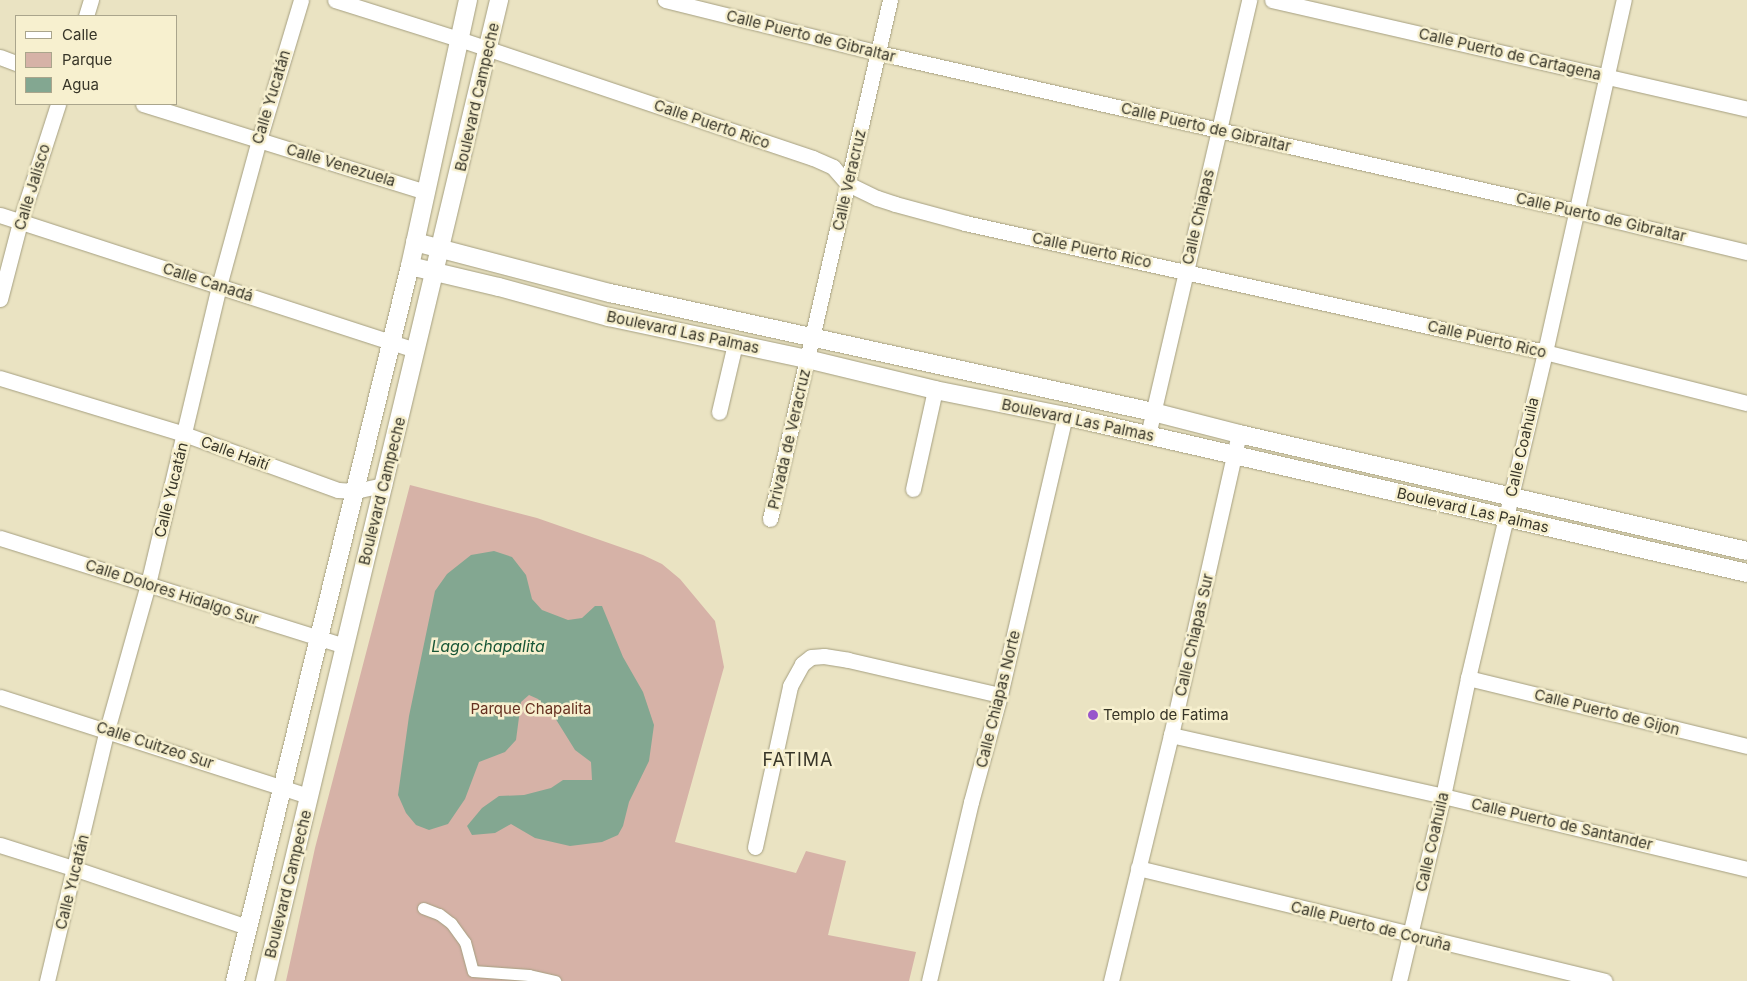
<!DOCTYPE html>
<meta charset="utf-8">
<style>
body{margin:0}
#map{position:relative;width:1747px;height:981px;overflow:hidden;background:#eae3c2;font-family:Inter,sans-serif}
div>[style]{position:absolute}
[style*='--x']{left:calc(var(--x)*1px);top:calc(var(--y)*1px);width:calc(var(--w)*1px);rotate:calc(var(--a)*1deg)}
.green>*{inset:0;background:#d6b2a7}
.water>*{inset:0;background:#83a791}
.roads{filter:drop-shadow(0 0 1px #a59f80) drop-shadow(0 0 1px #a59f80)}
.pedestrian>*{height:11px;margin:-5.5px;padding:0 5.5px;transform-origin:5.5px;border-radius:5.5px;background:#fff}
.minor>*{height:15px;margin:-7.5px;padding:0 7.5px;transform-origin:7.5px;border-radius:7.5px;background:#fff}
.tertiary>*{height:18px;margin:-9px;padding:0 9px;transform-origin:9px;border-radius:9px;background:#fff}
.dots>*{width:14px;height:14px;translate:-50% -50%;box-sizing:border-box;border:2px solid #f7f0cf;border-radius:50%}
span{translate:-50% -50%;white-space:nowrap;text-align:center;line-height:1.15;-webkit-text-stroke:5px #f7f0cf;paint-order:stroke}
.street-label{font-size:15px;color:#373528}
.park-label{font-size:15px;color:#663121}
.poi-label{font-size:15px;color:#373528}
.left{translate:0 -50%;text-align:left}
.water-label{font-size:16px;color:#175536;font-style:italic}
.quarter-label{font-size:18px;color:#373528;letter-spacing:1px}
.legend{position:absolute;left:15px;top:15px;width:162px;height:90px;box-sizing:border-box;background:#f7f0cf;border:1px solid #aaa58c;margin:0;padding:6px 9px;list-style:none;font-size:15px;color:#373528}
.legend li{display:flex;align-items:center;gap:10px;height:25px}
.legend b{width:25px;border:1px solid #aaa58c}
</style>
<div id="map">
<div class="green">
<i style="clip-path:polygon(410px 485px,537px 518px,643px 555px,662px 564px,680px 579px,715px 621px,724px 667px,675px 842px,796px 873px,806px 851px,846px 861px,828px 935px,916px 952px,909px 981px,286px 981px,315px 848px)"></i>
</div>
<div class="water">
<i style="clip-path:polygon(494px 551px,512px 557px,526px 575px,532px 599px,542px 610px,568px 620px,582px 618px,595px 606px,602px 606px,623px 657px,643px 692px,654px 725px,649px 761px,629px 802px,623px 826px,618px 835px,602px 842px,570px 846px,535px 838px,511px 824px,495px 833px,472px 835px,467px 826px,482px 808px,499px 796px,524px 795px,551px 788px,563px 780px,592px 780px,591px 762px,575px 750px,552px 713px,538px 699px,529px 695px,521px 702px,516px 740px,505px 752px,479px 762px,465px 799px,448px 824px,429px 830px,416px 825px,406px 813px,398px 795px,409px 716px,435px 591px,447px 574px,471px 555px)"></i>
</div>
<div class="roads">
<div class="pedestrian">
<i style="--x:423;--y:908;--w:17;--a:21"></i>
<i style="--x:439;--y:914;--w:15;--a:37"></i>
<i style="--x:451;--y:923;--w:24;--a:54"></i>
<i style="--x:465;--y:942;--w:30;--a:75"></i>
<i style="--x:473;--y:971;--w:56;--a:4.1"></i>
<i style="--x:529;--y:975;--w:27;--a:13"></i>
</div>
<div class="minor">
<i style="--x:335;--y:0;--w:130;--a:17.5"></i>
<i style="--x:459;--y:39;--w:373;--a:18.6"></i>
<i style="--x:813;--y:158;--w:22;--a:24"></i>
<i style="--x:833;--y:167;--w:23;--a:49"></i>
<i style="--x:848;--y:184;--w:32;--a:26"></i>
<i style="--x:877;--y:198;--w:19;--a:18"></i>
<i style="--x:895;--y:204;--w:73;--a:15.2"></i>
<i style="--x:965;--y:223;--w:594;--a:12.54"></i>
<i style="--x:1545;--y:352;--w:208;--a:14.2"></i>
<i style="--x:665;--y:0;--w:220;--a:13.9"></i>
<i style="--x:879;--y:53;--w:715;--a:12.77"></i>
<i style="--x:1576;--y:211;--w:176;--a:13.5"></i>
<i style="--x:1272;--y:0;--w:487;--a:12.9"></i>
<i style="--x:86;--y:16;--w:17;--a:-73"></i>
<i style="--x:0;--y:57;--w:17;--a:21"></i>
<i style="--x:143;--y:104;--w:295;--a:17.3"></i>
<i style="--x:0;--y:215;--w:437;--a:18"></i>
<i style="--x:0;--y:299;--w:80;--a:-75.4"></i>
<i style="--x:20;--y:222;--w:124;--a:-72.1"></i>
<i style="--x:0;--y:378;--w:192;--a:16.9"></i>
<i style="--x:184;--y:434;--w:164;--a:20"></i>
<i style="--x:338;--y:490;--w:17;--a:3"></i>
<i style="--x:355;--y:491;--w:30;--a:-12"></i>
<i style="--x:719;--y:412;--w:70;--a:-76.8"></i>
<i style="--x:1148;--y:435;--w:447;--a:-76.9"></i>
<i style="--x:913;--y:489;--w:101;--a:-77.5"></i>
<i style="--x:770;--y:519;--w:533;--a:-76.98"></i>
<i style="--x:0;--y:538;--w:361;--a:17.4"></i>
<i style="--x:1468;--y:678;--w:287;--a:13.7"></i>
<i style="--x:0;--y:697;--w:324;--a:17.8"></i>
<i style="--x:1171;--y:735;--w:279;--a:12.6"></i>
<i style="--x:1443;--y:796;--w:313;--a:13.5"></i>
<i style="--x:0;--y:845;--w:80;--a:17.5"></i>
<i style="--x:76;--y:869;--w:181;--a:18.7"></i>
<i style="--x:755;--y:847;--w:165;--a:-77.7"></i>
<i style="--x:790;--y:686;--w:25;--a:-61"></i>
<i style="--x:802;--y:664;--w:11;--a:-38"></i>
<i style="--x:811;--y:657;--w:13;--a:-4"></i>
<i style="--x:824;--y:656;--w:24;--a:9"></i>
<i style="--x:848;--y:660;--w:156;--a:13"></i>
<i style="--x:1138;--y:868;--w:480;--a:13.6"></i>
<i style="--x:47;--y:981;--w:258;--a:-76.6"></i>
<i style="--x:107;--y:730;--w:152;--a:-74.3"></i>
<i style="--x:148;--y:584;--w:306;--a:-76.6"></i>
<i style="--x:219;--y:286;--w:151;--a:-74.7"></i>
<i style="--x:259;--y:140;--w:146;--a:-73.3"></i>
<i style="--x:929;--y:981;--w:184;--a:-76.8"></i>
<i style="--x:971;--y:802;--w:111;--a:-74.8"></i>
<i style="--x:1000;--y:695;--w:286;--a:-76.9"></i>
<i style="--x:1111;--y:981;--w:253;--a:-76.3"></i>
<i style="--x:1171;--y:735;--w:309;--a:-77.3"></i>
<i style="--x:1399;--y:981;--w:190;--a:-76.6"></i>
<i style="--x:1443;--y:796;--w:121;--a:-78"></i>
<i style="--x:1468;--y:678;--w:335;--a:-76.7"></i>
<i style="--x:1545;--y:352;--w:361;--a:-77.4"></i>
</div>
<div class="tertiary">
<i style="--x:415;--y:242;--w:202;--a:14.7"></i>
<i style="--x:610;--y:293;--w:556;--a:12.36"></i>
<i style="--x:1153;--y:412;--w:89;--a:14.3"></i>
<i style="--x:1239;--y:434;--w:521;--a:12.97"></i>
<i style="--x:410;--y:266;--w:91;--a:13.3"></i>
<i style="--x:499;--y:287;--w:114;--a:15.3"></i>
<i style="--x:609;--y:317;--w:202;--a:12"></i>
<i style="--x:807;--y:359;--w:132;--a:13.6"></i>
<i style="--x:935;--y:390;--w:133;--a:11.3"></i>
<i style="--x:1065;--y:416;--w:700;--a:12.96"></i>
<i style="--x:235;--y:981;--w:736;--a:-76.25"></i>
<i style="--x:410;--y:266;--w:272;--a:-77.7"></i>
<i style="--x:265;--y:981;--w:1009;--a:-76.58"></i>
</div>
</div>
<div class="dots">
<i style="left:1093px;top:715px;background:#9855cb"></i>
</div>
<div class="street-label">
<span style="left:811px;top:36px;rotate:14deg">Calle Puerto de Gibraltar</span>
<span style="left:1510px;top:54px;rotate:13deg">Calle Puerto de Cartagena</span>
<span style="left:271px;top:97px;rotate:-73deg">Calle Yucatán</span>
<span style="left:477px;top:97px;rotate:-77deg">Boulevard Campeche</span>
<span style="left:712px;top:124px;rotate:19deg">Calle Puerto Rico</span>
<span style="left:1206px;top:127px;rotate:13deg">Calle Puerto de Gibraltar</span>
<span style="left:341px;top:165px;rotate:17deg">Calle Venezuela</span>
<span style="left:849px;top:180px;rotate:-77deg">Calle Veracruz</span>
<span style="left:32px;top:187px;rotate:-73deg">Calle Jalisco</span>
<span style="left:1198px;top:217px;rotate:-77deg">Calle Chiapas</span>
<span style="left:1601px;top:217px;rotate:13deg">Calle Puerto de Gibraltar</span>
<span style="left:1092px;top:250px;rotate:12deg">Calle Puerto Rico</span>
<span style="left:208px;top:282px;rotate:18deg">Calle Canadá</span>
<span style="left:683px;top:332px;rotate:12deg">Boulevard Las Palmas</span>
<span style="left:1487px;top:339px;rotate:13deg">Calle Puerto Rico</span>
<span style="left:1078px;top:420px;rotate:12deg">Boulevard Las Palmas</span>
<span style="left:789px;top:439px;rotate:-77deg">Privada de Veracruz</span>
<span style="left:1522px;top:447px;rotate:-77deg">Calle Coahuila</span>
<span style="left:235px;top:453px;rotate:20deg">Calle Haití</span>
<span style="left:171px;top:490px;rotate:-76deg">Calle Yucatán</span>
<span style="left:382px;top:491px;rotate:-76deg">Boulevard Campeche</span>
<span style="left:1473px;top:510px;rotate:13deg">Boulevard Las Palmas</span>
<span style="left:172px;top:592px;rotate:18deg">Calle Dolores Hidalgo Sur</span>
<span style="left:1194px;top:635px;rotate:-77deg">Calle Chiapas Sur</span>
<span style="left:998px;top:699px;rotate:-76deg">Calle Chiapas Norte</span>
<span style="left:1607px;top:712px;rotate:14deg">Calle Puerto de Gijon</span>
<span style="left:155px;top:745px;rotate:18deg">Calle Cuitzeo Sur</span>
<span style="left:1562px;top:824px;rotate:13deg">Calle Puerto de Santander</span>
<span style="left:1432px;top:842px;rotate:-77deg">Calle Coahuila</span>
<span style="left:72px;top:882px;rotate:-76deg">Calle Yucatán</span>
<span style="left:288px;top:884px;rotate:-76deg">Boulevard Campeche</span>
<span style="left:1371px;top:926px;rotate:14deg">Calle Puerto de Coruña</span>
</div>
<div class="park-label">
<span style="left:531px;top:709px">Parque Chapalita</span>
</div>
<div class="poi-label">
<span class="left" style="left:1103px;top:715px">Templo de Fatima</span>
</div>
<div class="water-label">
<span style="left:488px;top:646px">Lago chapalita</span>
</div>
<div class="quarter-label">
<span style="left:798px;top:760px">FATIMA</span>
</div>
<ul class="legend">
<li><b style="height:6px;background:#fff"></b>Calle</li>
<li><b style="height:14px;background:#d6b2a7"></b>Parque</li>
<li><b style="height:14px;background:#83a791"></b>Agua</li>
</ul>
</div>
